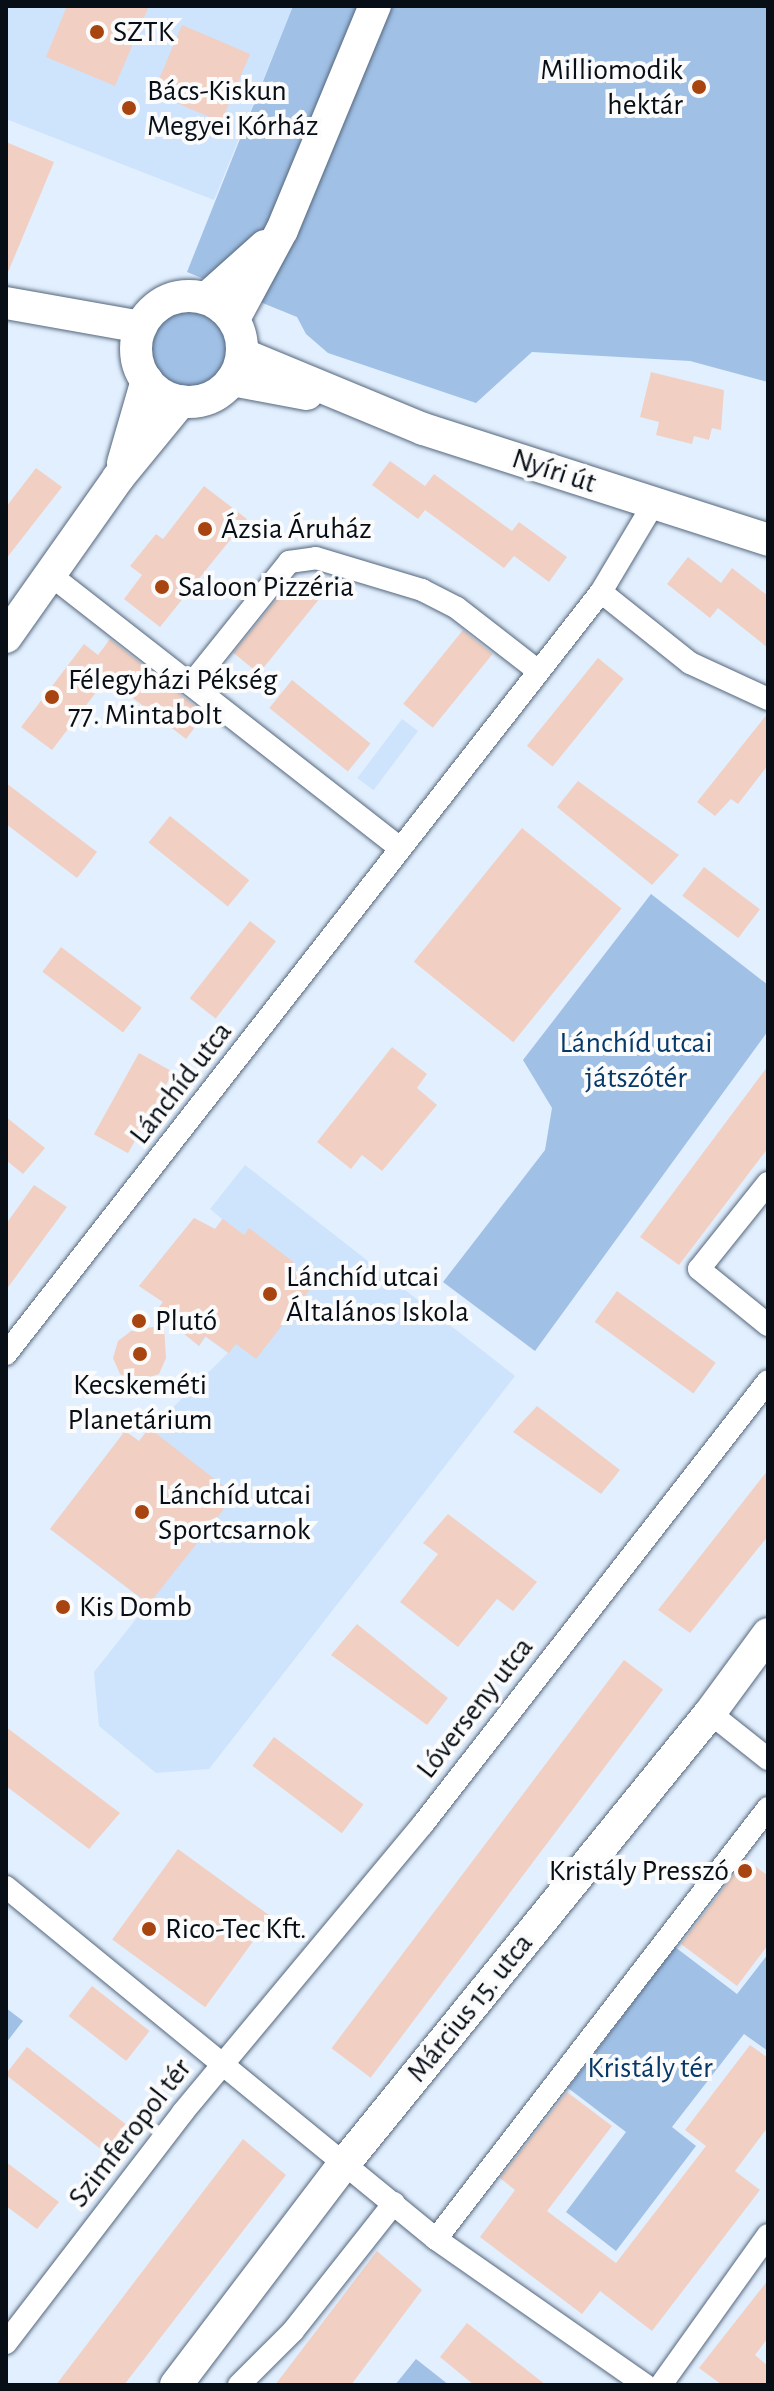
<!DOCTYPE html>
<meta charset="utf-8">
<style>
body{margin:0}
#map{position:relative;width:774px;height:2391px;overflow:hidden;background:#e2effe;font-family:"Alegreya Sans",sans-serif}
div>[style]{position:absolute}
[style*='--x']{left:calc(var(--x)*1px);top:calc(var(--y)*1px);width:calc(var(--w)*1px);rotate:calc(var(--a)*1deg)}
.built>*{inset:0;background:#cee3fc;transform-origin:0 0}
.green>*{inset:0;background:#a0c0e6}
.round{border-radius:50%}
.building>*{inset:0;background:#f1d0c3;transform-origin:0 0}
.roads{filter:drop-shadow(0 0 2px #55677d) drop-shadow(0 0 2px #55677d)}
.street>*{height:22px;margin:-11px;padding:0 11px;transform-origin:11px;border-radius:11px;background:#fff}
.secondary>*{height:32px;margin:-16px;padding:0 16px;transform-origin:16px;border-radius:16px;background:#fff}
.secondary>.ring{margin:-16px;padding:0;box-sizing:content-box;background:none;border:32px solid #fff;border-radius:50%}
.dots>*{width:22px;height:22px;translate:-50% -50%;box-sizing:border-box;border:4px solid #fbfbfb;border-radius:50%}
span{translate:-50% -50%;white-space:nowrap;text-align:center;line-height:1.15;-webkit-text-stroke:8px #fbfbfb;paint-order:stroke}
.poi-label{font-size:30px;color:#070e16}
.left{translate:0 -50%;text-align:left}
.right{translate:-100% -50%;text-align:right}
.street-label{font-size:30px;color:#070e16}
.park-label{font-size:30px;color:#063868}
.frame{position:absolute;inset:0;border:8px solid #070e16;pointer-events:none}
</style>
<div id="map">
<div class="built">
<i style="clip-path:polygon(6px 6px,293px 6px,214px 200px,6px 119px)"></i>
<i style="left:402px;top:719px;width:20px;height:74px;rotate:37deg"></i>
<i style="clip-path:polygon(245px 1165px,515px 1376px,209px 1769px,156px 1773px,99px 1726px,94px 1672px,148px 1604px,50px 1529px,125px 1431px,139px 1441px,228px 1353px,206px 1337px,199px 1346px,156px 1311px,163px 1302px,139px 1286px,194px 1218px,215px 1229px,222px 1219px,210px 1209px)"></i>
</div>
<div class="green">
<i style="clip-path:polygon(293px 6px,768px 6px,768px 382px,690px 361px,532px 352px,476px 403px,328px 353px,306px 334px,297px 317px,187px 272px)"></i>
<i class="round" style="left:144px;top:303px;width:88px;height:88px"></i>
<i style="clip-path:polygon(651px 894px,768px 985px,768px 1031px,535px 1351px,443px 1282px,545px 1150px,552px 1108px,523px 1060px)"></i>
<i style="clip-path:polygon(675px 1947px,737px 1994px,768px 1954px,768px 2051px,744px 2034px,672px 2127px,696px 2146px,616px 2251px,566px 2212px,626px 2132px,568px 2088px)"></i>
<i style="clip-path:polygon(6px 2008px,23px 2021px,6px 2043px)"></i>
<i style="clip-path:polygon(416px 2359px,449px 2385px,395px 2385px)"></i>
</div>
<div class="building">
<i style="clip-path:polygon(67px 6px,149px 6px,115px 86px,46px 57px)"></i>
<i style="left:182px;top:25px;width:74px;height:74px;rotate:23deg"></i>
<i style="clip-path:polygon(6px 142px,54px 162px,6px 277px)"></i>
<i style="clip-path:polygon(651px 372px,724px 390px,721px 430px,712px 428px,709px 440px,694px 436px,692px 444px,656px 435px,659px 422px,640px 417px)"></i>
<i style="clip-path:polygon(390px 461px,425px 486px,434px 474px,512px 531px,519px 522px,567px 557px,549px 582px,514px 556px,504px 568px,425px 510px,418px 519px,372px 485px)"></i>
<i style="clip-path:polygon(36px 468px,62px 487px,6px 559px,6px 507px)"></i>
<i style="clip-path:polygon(204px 486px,247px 519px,160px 627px,124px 599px,142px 575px,130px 566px,156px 534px,163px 539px)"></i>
<i style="clip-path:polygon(688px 557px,721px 583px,732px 568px,768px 596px,768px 648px,718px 608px,710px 618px,667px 584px)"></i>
<i style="left:293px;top:579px;width:33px;height:95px;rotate:39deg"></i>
<i style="left:463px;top:630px;width:38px;height:95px;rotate:39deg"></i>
<i style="clip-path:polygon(110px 639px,205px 714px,186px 739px,107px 678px,52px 750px,21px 727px,84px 644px,98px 655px)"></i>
<i style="left:598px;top:658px;width:33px;height:113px;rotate:39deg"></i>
<i style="left:292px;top:680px;width:101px;height:36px;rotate:39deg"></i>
<i style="clip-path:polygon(768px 713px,768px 765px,738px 804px,731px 799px,715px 816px,697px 802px)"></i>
<i style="clip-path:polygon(578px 781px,679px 855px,652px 885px,557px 807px)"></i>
<i style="clip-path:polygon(6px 783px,97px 852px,77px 878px,6px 824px)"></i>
<i style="left:170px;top:816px;width:102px;height:34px;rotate:39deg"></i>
<i style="left:522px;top:828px;width:128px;height:172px;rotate:39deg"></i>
<i style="left:704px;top:867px;width:70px;height:36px;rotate:37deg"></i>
<i style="left:250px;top:921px;width:33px;height:98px;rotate:38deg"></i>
<i style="left:61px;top:947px;width:101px;height:31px;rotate:37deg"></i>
<i style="clip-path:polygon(392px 1047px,427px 1074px,417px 1088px,437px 1105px,382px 1171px,362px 1155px,351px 1169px,317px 1142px)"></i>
<i style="left:139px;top:1053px;width:39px;height:93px;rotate:29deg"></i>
<i style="clip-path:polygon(768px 1066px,768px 1148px,679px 1265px,640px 1237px)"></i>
<i style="clip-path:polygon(6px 1117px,45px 1148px,23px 1174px,6px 1160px)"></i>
<i style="clip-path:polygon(34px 1185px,67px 1207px,6px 1290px,6px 1224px)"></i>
<i style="clip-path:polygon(194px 1218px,215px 1229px,223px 1219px,244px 1235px,249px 1228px,296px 1264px,291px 1270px,313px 1286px,256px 1359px,236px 1344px,229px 1353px,205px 1336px,199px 1346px,156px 1311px,163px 1302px,139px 1286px)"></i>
<i style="left:617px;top:1291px;width:122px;height:38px;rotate:36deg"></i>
<i style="clip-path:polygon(164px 1325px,166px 1358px,159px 1374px,135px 1382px,120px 1374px,113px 1358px,118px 1341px,131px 1331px)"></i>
<i style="clip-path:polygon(537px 1406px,620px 1470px,601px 1494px,513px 1432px)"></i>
<i style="clip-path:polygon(149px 1428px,235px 1495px,149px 1604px,50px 1529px,125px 1431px,139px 1441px)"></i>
<i style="clip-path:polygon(768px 1470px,768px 1536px,690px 1633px,658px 1610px)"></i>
<i style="clip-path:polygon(448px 1514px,537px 1582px,513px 1611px,497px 1599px,458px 1647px,400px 1602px,438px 1554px,423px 1543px)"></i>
<i style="clip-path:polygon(357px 1624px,448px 1698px,427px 1725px,331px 1655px)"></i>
<i style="left:624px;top:1660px;width:49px;height:486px;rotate:37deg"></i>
<i style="clip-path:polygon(6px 1727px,120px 1813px,89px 1849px,6px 1786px)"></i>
<i style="left:274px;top:1737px;width:112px;height:36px;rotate:37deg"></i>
<i style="left:178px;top:1849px;width:115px;height:112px;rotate:36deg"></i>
<i style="clip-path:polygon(746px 1859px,768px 1876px,768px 1945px,737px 1986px,681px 1944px)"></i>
<i style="left:92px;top:1986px;width:73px;height:38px;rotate:38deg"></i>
<i style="clip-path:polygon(750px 2045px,768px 2058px,768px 2127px,735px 2171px,760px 2190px,652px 2331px,600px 2291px,582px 2314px,480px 2237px,515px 2190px,500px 2178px,567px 2092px,612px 2126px,547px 2211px,616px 2263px,706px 2146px,685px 2130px)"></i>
<i style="left:27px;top:2047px;width:127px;height:35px;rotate:38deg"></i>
<i style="clip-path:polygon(243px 2139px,286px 2175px,124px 2385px,56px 2385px)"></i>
<i style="clip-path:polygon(6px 2162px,59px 2202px,37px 2229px,6px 2206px)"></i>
<i style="clip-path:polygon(377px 2251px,422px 2290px,351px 2385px,275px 2385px)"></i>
<i style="clip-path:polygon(768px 2280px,768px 2338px,755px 2355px,768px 2366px,768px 2385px,722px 2385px,699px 2368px)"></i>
<i style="clip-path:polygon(467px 2323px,546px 2385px,474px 2385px,440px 2357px)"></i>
</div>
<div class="roads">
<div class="street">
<i style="--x:53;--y:577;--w:439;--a:38"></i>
<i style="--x:601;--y:592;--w:114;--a:38.6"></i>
<i style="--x:690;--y:663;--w:86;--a:24.8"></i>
<i style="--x:193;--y:682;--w:154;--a:-51.3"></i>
<i style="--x:289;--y:562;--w:27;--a:-8"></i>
<i style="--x:316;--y:558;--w:111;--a:16.8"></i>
<i style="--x:422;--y:590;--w:39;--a:27"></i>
<i style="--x:457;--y:608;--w:101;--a:37.8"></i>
<i style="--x:768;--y:1183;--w:110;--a:128.7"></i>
<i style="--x:699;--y:1269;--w:89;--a:39.1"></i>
<i style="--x:6;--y:1354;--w:967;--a:-52.02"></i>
<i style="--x:601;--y:592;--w:104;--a:-59.2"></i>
<i style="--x:710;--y:1713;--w:74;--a:38.4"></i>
<i style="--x:6;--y:1887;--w:556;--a:39.3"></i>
<i style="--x:436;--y:2239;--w:255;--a:34.9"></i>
<i style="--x:436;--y:2239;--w:544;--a:-52.39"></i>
<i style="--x:6;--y:2343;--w:291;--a:-52.5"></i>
<i style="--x:183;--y:2112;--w:375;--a:-50.2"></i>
<i style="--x:423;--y:1824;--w:561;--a:-52.09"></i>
<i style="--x:239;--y:2385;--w:76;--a:-45"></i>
<i style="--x:293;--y:2331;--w:163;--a:-51.7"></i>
<i style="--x:661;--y:2385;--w:184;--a:-54.5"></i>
</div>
<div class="secondary">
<i class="ring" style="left:136px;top:296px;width:74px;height:74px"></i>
<i style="--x:207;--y:298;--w:78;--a:-41.9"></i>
<i style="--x:6;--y:303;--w:137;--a:10.1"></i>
<i style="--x:234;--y:319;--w:101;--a:-61.7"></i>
<i style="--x:282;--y:230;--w:243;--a:-67.5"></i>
<i style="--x:242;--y:354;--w:196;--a:22.5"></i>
<i style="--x:423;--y:429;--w:362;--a:17.8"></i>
<i style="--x:232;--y:380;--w:76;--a:10.6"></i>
<i style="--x:123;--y:463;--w:86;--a:-73.9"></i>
<i style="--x:6;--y:637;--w:194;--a:-54.8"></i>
<i style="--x:118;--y:478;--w:99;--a:-50.7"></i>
<i style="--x:176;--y:2385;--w:278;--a:-52.8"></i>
<i style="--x:344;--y:2164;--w:581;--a:-50.94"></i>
<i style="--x:710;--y:1713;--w:98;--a:-53.7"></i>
</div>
</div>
<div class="dots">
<i style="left:97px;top:32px;background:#a8440f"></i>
<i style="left:699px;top:87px;background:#a8440f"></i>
<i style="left:129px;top:108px;background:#a8440f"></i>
<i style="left:205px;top:529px;background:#a8440f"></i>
<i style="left:162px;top:587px;background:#a8440f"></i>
<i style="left:52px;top:697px;background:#a8440f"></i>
<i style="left:270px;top:1294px;background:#a8440f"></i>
<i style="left:139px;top:1321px;background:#a8440f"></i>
<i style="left:140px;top:1354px;background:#a8440f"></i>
<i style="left:142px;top:1512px;background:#a8440f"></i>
<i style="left:63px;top:1607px;background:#a8440f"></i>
<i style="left:745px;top:1871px;background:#a8440f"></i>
<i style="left:149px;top:1929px;background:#a8440f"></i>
</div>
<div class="poi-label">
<span class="left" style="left:113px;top:32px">SZTK</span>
<span class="right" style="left:683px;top:87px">Milliomodik<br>hektár</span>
<span class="left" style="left:147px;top:108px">Bács-Kiskun<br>Megyei Kórház</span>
<span class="left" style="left:221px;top:529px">Ázsia Áruház</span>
<span class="left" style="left:178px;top:587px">Saloon Pizzéria</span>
<span class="left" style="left:68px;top:697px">Félegyházi Pékség<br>77. Mintabolt</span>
<span class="left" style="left:286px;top:1294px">Lánchíd utcai<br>Általános Iskola</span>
<span class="left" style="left:155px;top:1321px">Plutó</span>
<span style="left:140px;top:1402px">Kecskeméti<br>Planetárium</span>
<span class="left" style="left:158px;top:1512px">Lánchíd utcai<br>Sportcsarnok</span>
<span class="left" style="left:79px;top:1607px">Kis Domb</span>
<span class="right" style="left:729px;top:1871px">Kristály Presszó</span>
<span class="left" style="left:165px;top:1929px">Rico-Tec Kft.</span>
</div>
<div class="street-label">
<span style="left:554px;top:471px;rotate:18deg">Nyíri út</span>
<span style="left:181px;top:1083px;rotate:-52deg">Lánchíd utca</span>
<span style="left:475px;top:1708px;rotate:-52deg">Lóverseny utca</span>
<span style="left:470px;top:2008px;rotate:-51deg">Március 15. utca</span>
<span style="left:130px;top:2133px;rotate:-52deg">Szimferopol tér</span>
</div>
<div class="park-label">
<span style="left:636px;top:1060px">Lánchíd utcai<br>játszótér</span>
<span style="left:650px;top:2068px">Kristály tér</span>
</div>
<div class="frame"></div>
</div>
